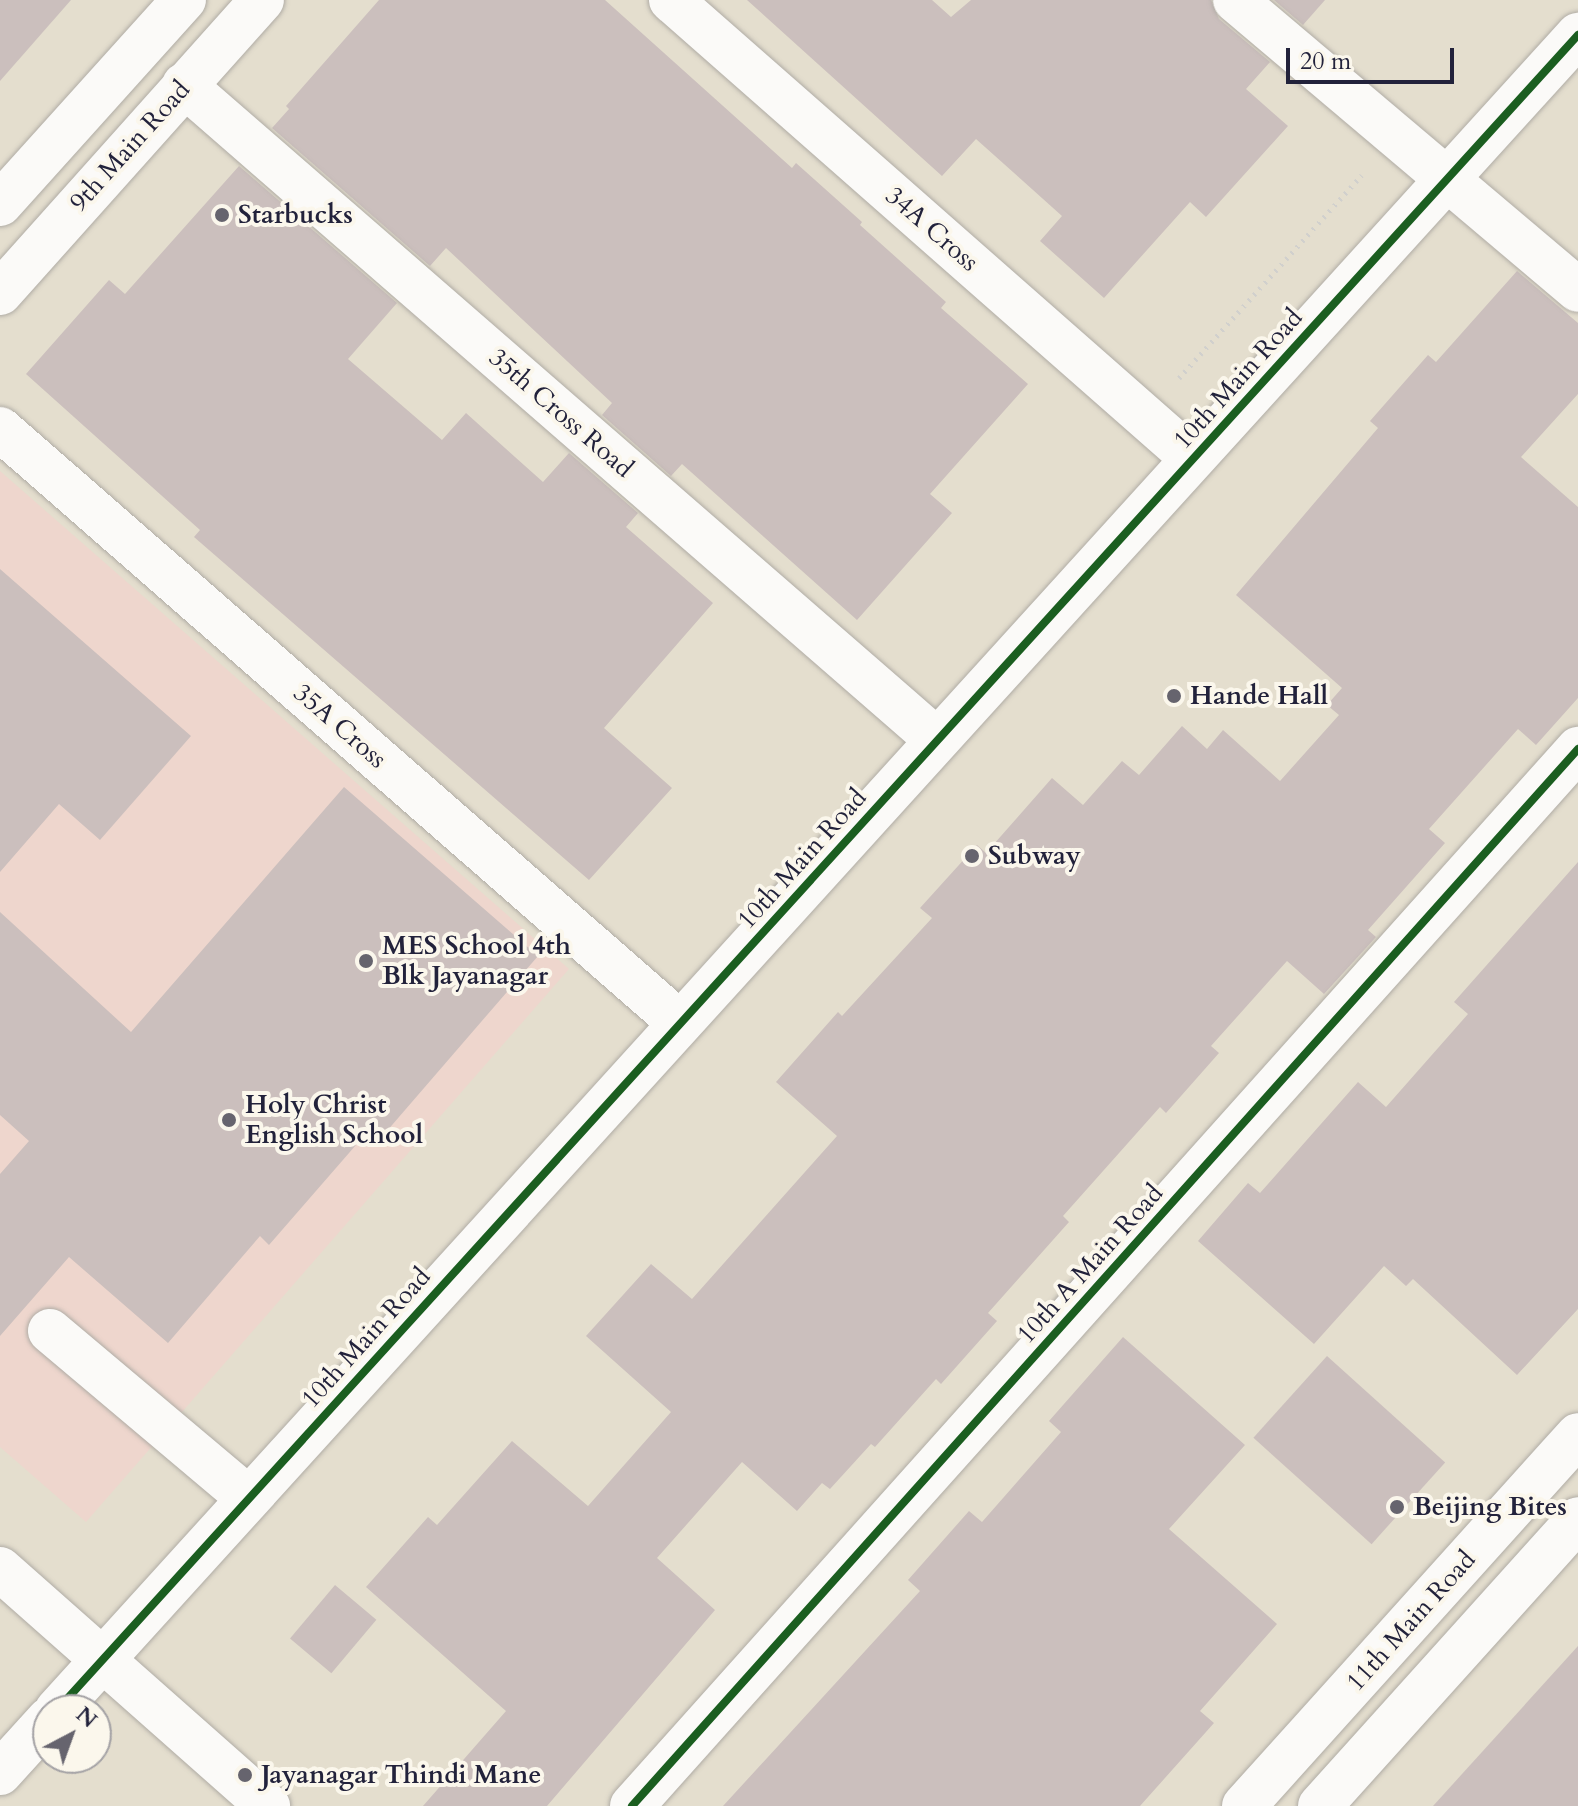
<!DOCTYPE html>
<style>
body{margin:0}
#map{position:relative;width:1578px;height:1806px;overflow:hidden;background:#e4dece;font-family:Cardo,serif}
div>[style]{position:absolute}
[style*='--x']{left:calc(var(--x)*1px);top:calc(var(--y)*1px);width:calc(var(--w)*1px);rotate:calc(var(--a)*1deg)}
.built>*{inset:0;background:#eed6cd}
.building>*{inset:0;background:#cbbfbd;transform-origin:0 0}
.path>*{height:5px;margin-top:-2.5px;transform-origin:0;background:repeating-linear-gradient(90deg,#d1d0cd 0 2px,transparent 0 8px)}
.roads{filter:drop-shadow(0 0 2px #b0aca5) drop-shadow(0 0 2px #b0aca5)}
.minor>*{height:44px;margin:-22px;padding:0 22px;transform-origin:22px;border-radius:22px;background:#fbfaf8}
.major>*{height:44px;margin:-22px;padding:0 22px;transform-origin:22px;border-radius:22px;background:#fbfaf8}
.cycleway>*{height:8px;margin:-4px;padding:0 4px;transform-origin:4px;border-radius:4px;background:#1b5e20}
.dots>*{width:22px;height:22px;translate:-50% -50%;box-sizing:border-box;border:4px solid #fbf7ec;border-radius:50%}
span{translate:-50% -50%;white-space:nowrap;text-align:center;line-height:1.15;-webkit-text-stroke:8px #fbf7ec;paint-order:stroke}
.street-label{font-size:26px;color:#22223b}
.poi-label{font-size:26px;color:#22223b;font-weight:700}
.left{translate:0 -50%;text-align:left}
.north{position:absolute;left:32px;top:1694px;width:80px;height:80px;box-sizing:border-box;background:#fbf7ec;border:2px solid #a4a2a5;border-radius:50%;rotate:41deg;font-size:22px;font-weight:700;line-height:32px;text-align:center;color:#22223b}
.north::after{content:'';display:block;margin:auto;width:28px;height:36px;background:#66646e;clip-path:polygon(50% 0,100% 100%,50% 72%,0 100%)}
.scale{position:absolute;left:1286px;top:48px;width:168px;height:36px;box-sizing:border-box;border:4px solid #22223b;border-top:0;padding-left:10px;font-size:24px;line-height:28px;white-space:nowrap;color:#22223b;-webkit-text-stroke:6px #fbf7ec;paint-order:stroke}
</style>
<div id="map">
<div class="built">
<i style="clip-path:polygon(0 471px,569px 969px,86px 1522px,0 1447px)"></i>
</div>
<div class="building">
<i style="clip-path:polygon(0 0,71px 0,0 81px)"></i>
<i style="clip-path:polygon(379px 0,605px 0,792px 168px,796px 163px,862px 222px,860px 225px,946px 302px,941px 308px,1028px 384px,930px 494px,952px 513px,857px 620px,682px 464px,671px 476px,602px 415px,612px 403px,446px 248px,430px 266px,272px 128px,289px 109px,286px 106px)"></i>
<i style="clip-path:polygon(747px 0,932px 0,951px 17px,971px 0,1211px 0,1219px 19px,1270px 62px,1246px 89px,1288px 126px,1206px 217px,1190px 202px,1104px 298px,1040px 241px,1062px 216px,976px 139px,942px 176px)"></i>
<i style="clip-path:polygon(1274px 0,1325px 0,1303px 25px)"></i>
<i style="clip-path:polygon(239px 166px,397px 303px,348px 359px,442px 440px,466px 413px,543px 482px,569px 453px,638px 513px,626px 527px,713px 603px,604px 728px,672px 788px,589px 880px,194px 537px,200px 530px,26px 374px,109px 280px,125px 294px)"></i>
<i style="clip-path:polygon(1517px 271px,1578px 323px,1578px 394px,1521px 457px,1578px 507px,1578px 698px,1536px 745px,1518px 729px,1429px 829px,1445px 843px,1368px 930px,1376px 937px,1324px 994px,1287px 961px,1211px 1046px,1219px 1053px,1166px 1113px,1160px 1107px,1063px 1216px,1069px 1222px,988px 1313px,997px 1321px,941px 1384px,936px 1379px,875px 1447px,871px 1444px,830px 1489px,822px 1483px,797px 1511px,742px 1462px,657px 1558px,715px 1610px,547px 1806px,423px 1806px,506px 1711px,366px 1587px,428px 1517px,437px 1525px,512px 1441px,588px 1506px,671px 1412px,586px 1336px,651px 1264px,692px 1299px,837px 1136px,776px 1082px,838px 1012px,842px 1016px,932px 918px,920px 908px,977px 845px,986px 853px,1052px 778px,1083px 805px,1122px 761px,1139px 775px,1182px 726px,1207px 749px,1223px 730px,1280px 781px,1339px 715px,1327px 705px,1342px 688px,1236px 595px,1378px 428px,1370px 421px,1428px 355px,1436px 362px)"></i>
<i style="clip-path:polygon(0 569px,191px 736px,100px 840px,59px 804px,0 872px)"></i>
<i style="clip-path:polygon(344px 787px,538px 956px,380px 1139px,369px 1130px,269px 1245px,260px 1236px,168px 1343px,69px 1257px,0 1336px,0 1174px,29px 1141px,0 1115px,0 912px,131px 1032px)"></i>
<i style="clip-path:polygon(1578px 862px,1578px 1309px,1517px 1375px,1413px 1279px,1406px 1286px,1384px 1266px,1314px 1344px,1198px 1241px,1248px 1183px,1260px 1193px,1358px 1082px,1386px 1107px,1468px 1014px,1454px 1002px)"></i>
<i style="clip-path:polygon(1123px 1337px,1245px 1445px,1169px 1529px,1277px 1624px,1200px 1711px,1214px 1723px,1140px 1806px,723px 1806px,920px 1591px,908px 1580px,969px 1511px,982px 1522px,1061px 1432px,1049px 1421px)"></i>
<i style="left:1327px;top:1356px;width:159px;height:110px;rotate:42deg"></i>
<i style="left:335px;top:1585px;width:54px;height:70px;rotate:40deg"></i>
<i style="clip-path:polygon(1578px 1646px,1578px 1806px,1433px 1806px)"></i>
</div>
<div class="path">
<i style="--x:1179;--y:378;--w:273;--a:-48"></i>
</div>
<div class="roads">
<div class="minor">
<i style="--x:671;--y:0;--w:694;--a:41.32"></i>
<i style="--x:1235;--y:0;--w:449;--a:40.2"></i>
<i style="--x:184;--y:85;--w:998;--a:41.02"></i>
<i style="--x:0;--y:429;--w:903;--a:41.14"></i>
<i style="--x:50;--y:1331;--w:259;--a:40.1"></i>
<i style="--x:57;--y:1710;--w:2263;--a:-47.76"></i>
<i style="--x:0;--y:1773;--w:72;--a:-47.8"></i>
<i style="--x:632;--y:1806;--w:1419;--a:-48.17"></i>
</div>
<div class="major">
<i style="--x:0;--y:204;--w:275;--a:-48"></i>
<i style="--x:0;--y:293;--w:393;--a:-48.2"></i>
<i style="--x:0;--y:1569;--w:358;--a:41.5"></i>
<i style="--x:1244;--y:1806;--w:499;--a:-48"></i>
<i style="--x:1320;--y:1806;--w:386;--a:-48"></i>
</div>
</div>
<div class="cycleway">
<i style="--x:57;--y:1710;--w:2263;--a:-47.76"></i>
<i style="--x:632;--y:1806;--w:1419;--a:-48.17"></i>
</div>
<div class="dots">
<i style="left:222px;top:215px;background:#66646e"></i>
<i style="left:1174px;top:696px;background:#66646e"></i>
<i style="left:972px;top:856px;background:#66646e"></i>
<i style="left:366px;top:961px;background:#66646e"></i>
<i style="left:229px;top:1120px;background:#66646e"></i>
<i style="left:1397px;top:1507px;background:#66646e"></i>
<i style="left:245px;top:1775px;background:#66646e"></i>
</div>
<div class="street-label">
<span style="left:130px;top:146px;rotate:-48deg">9th Main Road</span>
<span style="left:932px;top:229px;rotate:41deg">34A Cross</span>
<span style="left:1238px;top:379px;rotate:-48deg">10th Main Road</span>
<span style="left:561px;top:413px;rotate:41deg">35th Cross Road</span>
<span style="left:340px;top:726px;rotate:41deg">35A Cross</span>
<span style="left:802px;top:859px;rotate:-48deg">10th Main Road</span>
<span style="left:1090px;top:1264px;rotate:-48deg">10th A Main Road</span>
<span style="left:366px;top:1338px;rotate:-48deg">10th Main Road</span>
<span style="left:1411px;top:1621px;rotate:-48deg">11th Main Road</span>
</div>
<div class="poi-label">
<span class="left" style="left:238px;top:215px">Starbucks</span>
<span class="left" style="left:1190px;top:696px">Hande Hall</span>
<span class="left" style="left:988px;top:856px">Subway</span>
<span class="left" style="left:382px;top:961px">MES School 4th<br>Blk Jayanagar</span>
<span class="left" style="left:245px;top:1120px">Holy Christ<br>English School</span>
<span class="left" style="left:1413px;top:1507px">Beijing Bites</span>
<span class="left" style="left:261px;top:1775px">Jayanagar Thindi Mane</span>
</div>
<div class="north">N</div>
<div class="scale">20 m</div>
</div>
